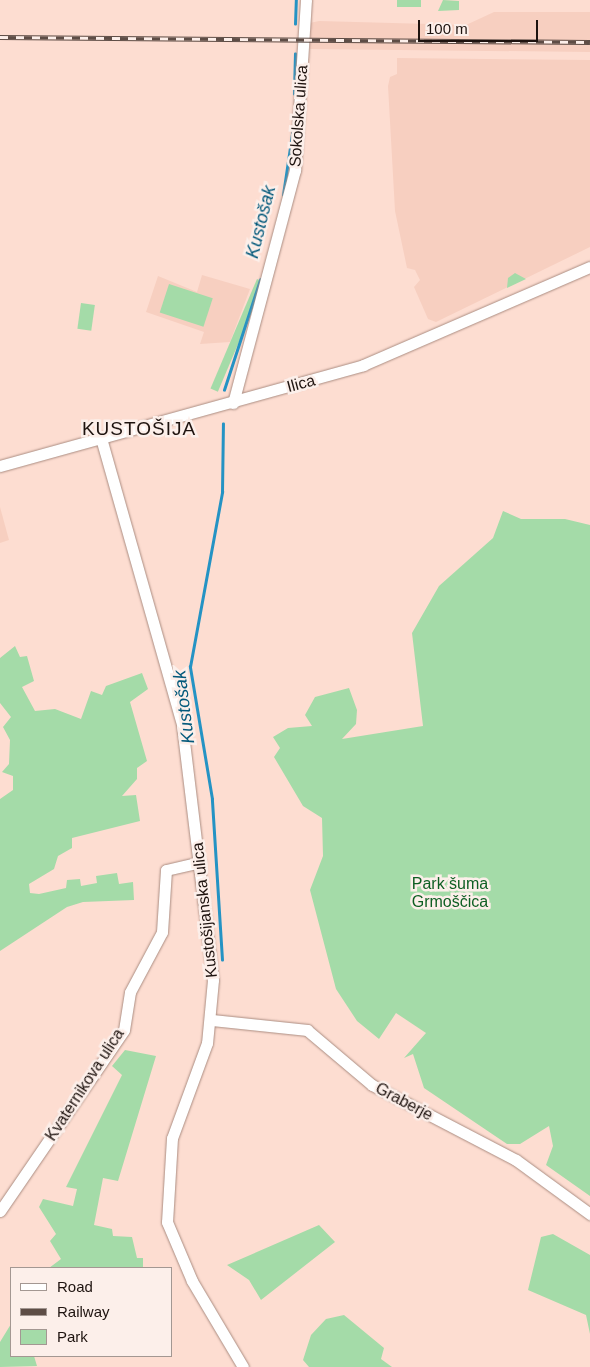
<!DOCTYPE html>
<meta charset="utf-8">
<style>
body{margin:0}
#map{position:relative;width:590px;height:1367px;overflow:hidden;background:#fdddd1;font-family:Arial,sans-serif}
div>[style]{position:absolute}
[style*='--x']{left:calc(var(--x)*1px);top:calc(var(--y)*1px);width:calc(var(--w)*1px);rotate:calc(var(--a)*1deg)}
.built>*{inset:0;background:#f7cfc0}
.green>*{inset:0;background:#a4dba8;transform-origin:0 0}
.stream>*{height:2.5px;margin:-1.25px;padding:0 1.25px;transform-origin:1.25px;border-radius:1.25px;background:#2493c4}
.roads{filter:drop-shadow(0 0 1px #ab8d82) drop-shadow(0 0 1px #ab8d82)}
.secondary>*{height:11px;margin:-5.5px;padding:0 5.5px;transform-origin:5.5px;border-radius:5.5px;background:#fff}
.rail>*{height:4.5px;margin-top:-2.25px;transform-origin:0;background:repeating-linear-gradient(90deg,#fcefea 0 8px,#5e4d46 0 16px);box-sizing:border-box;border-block:1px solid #5e4d46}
span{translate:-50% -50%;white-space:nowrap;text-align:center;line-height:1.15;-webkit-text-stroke:5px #fcefea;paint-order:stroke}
.street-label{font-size:16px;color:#1e130f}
.park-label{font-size:16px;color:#0e5f23}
.water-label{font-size:18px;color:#03597b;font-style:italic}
.quarter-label{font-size:19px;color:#1e130f;letter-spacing:1px}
.legend{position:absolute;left:10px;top:1267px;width:162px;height:90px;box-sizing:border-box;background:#fcefea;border:1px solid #a39792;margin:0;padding:6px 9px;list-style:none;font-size:15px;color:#1e130f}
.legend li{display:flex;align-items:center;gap:10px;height:25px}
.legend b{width:25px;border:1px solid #a39792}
.scale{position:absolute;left:418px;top:20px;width:120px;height:22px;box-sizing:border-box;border:2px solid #1e130f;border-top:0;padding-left:6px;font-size:15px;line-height:18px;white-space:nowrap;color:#1e130f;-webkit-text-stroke:4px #fcefea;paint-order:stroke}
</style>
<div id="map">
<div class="built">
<i style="clip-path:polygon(494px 12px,590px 12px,590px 52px,310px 49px,310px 23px,319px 21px,466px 25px)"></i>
<i style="clip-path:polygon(397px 58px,590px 60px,590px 247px,436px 322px,428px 319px,414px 287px,420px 280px,415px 270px,407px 268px,395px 211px,388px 86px,390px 77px,397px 74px)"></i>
<i style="clip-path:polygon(202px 275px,250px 289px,230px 342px,200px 344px,204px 332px,146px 312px,158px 276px,197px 292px)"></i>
<i style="clip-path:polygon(0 507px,9px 540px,0 543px)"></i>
</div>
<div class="green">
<i style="left:397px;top:0;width:24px;height:7px"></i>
<i style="clip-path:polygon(443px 0,459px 1px,459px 10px,438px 11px)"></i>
<i style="clip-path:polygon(515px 273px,526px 279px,507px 288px,508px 278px)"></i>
<i style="left:257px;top:279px;width:8px;height:119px;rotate:23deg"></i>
<i style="left:169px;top:284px;width:46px;height:30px;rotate:18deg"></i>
<i style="left:81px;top:303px;width:14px;height:26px;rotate:8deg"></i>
<i style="clip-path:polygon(503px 511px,521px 519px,565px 519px,590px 525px,590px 1196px,546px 1165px,553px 1146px,549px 1126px,520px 1144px,507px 1144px,424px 1088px,413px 1054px,404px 1058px,426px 1033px,396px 1013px,379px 1039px,357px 1021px,336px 989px,310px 890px,323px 856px,322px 818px,303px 806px,274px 757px,280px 748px,273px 737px,288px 728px,312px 726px,305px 715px,315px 697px,349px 688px,357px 710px,356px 724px,342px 739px,423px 726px,412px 633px,439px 586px,493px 538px)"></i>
<i style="clip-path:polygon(15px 646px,20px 657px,27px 656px,34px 681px,22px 687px,35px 711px,55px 709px,81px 719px,91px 691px,102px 695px,106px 686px,142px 673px,148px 689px,130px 702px,147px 761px,137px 768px,137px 779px,122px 796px,136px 795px,140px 821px,72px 838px,72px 848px,58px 856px,54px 869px,29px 884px,30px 893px,39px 894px,66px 888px,67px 880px,80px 879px,81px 886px,97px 883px,96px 876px,117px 873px,119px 884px,133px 882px,134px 900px,83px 902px,67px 907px,0 951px,0 799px,13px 790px,13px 776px,2px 772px,9px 764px,10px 740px,3px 727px,11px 717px,0 703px,0 658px)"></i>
<i style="clip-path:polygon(125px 1050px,156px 1056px,118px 1181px,103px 1178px,94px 1225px,112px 1229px,113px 1236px,132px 1237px,137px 1258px,143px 1258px,143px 1268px,49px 1268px,61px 1259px,50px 1241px,56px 1234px,39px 1207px,43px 1199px,73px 1206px,77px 1189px,66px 1187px,122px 1075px,112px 1066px)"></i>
<i style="clip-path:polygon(319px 1225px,335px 1242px,261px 1300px,249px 1280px,227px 1265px)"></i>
<i style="clip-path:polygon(553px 1234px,590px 1255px,590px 1334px,586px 1315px,528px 1290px,541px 1237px)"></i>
<i style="clip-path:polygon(344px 1315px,384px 1348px,381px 1359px,392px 1367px,309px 1367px,303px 1360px,311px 1335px,326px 1319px)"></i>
<i style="clip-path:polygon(11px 1324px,11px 1356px,34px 1356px,37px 1366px,0 1367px,0 1342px)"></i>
</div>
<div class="stream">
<i style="--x:295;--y:24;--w:24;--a:-88"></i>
<i style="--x:294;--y:94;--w:40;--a:-88.6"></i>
<i style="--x:283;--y:195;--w:62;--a:-81.6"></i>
<i style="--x:224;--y:390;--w:116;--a:-71.9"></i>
<i style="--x:222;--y:960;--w:161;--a:-93.6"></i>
<i style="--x:212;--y:799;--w:134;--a:-99.5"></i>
<i style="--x:190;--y:667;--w:178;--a:-79.6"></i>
<i style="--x:222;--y:492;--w:68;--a:-89.2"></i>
</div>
<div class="roads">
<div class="secondary">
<i style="--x:233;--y:403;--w:241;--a:-75.1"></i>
<i style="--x:295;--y:170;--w:170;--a:-86.3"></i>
<i style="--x:101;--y:438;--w:298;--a:74.2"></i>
<i style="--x:182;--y:725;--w:257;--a:83.1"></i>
<i style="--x:213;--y:980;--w:63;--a:95.4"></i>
<i style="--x:207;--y:1043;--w:101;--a:110.2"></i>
<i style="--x:172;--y:1138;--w:84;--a:93.4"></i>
<i style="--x:167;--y:1222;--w:64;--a:67"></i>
<i style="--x:192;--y:1281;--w:100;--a:59.3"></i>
<i style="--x:0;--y:466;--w:377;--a:-15.5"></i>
<i style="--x:363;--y:365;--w:247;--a:-23.4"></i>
<i style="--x:212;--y:1020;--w:96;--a:6"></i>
<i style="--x:307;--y:1030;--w:85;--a:40.2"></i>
<i style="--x:372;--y:1085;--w:162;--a:27.5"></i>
<i style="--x:516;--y:1160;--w:92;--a:36.1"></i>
<i style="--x:0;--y:1211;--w:219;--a:-55.6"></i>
<i style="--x:124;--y:1030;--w:38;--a:-81"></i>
<i style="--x:130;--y:992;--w:68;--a:-61.9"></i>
<i style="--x:162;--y:932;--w:62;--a:-86.3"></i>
<i style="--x:166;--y:870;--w:35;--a:-13"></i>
</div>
</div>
<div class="rail">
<i style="--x:0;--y:37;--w:590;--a:0.49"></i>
</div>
<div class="street-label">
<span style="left:299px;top:116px;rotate:-86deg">Sokolska ulica</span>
<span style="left:301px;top:384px;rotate:-15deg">Ilica</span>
<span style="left:205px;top:910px;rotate:-96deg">Kustošijanska ulica</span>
<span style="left:85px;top:1085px;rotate:-57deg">Kvaternikova ulica</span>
<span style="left:404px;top:1102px;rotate:28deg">Graberje</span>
</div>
<div class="park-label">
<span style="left:450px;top:893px">Park šuma<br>Grmoščica</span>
</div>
<div class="water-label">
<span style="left:261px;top:222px;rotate:-76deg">Kustošak</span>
<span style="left:184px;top:707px;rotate:-97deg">Kustošak</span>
</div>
<div class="quarter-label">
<span style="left:139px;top:429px">KUSTOŠIJA</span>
</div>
<ul class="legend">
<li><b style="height:6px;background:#fff"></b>Road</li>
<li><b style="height:6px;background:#5e4d46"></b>Railway</li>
<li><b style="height:14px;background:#a4dba8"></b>Park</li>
</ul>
<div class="scale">100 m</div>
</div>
